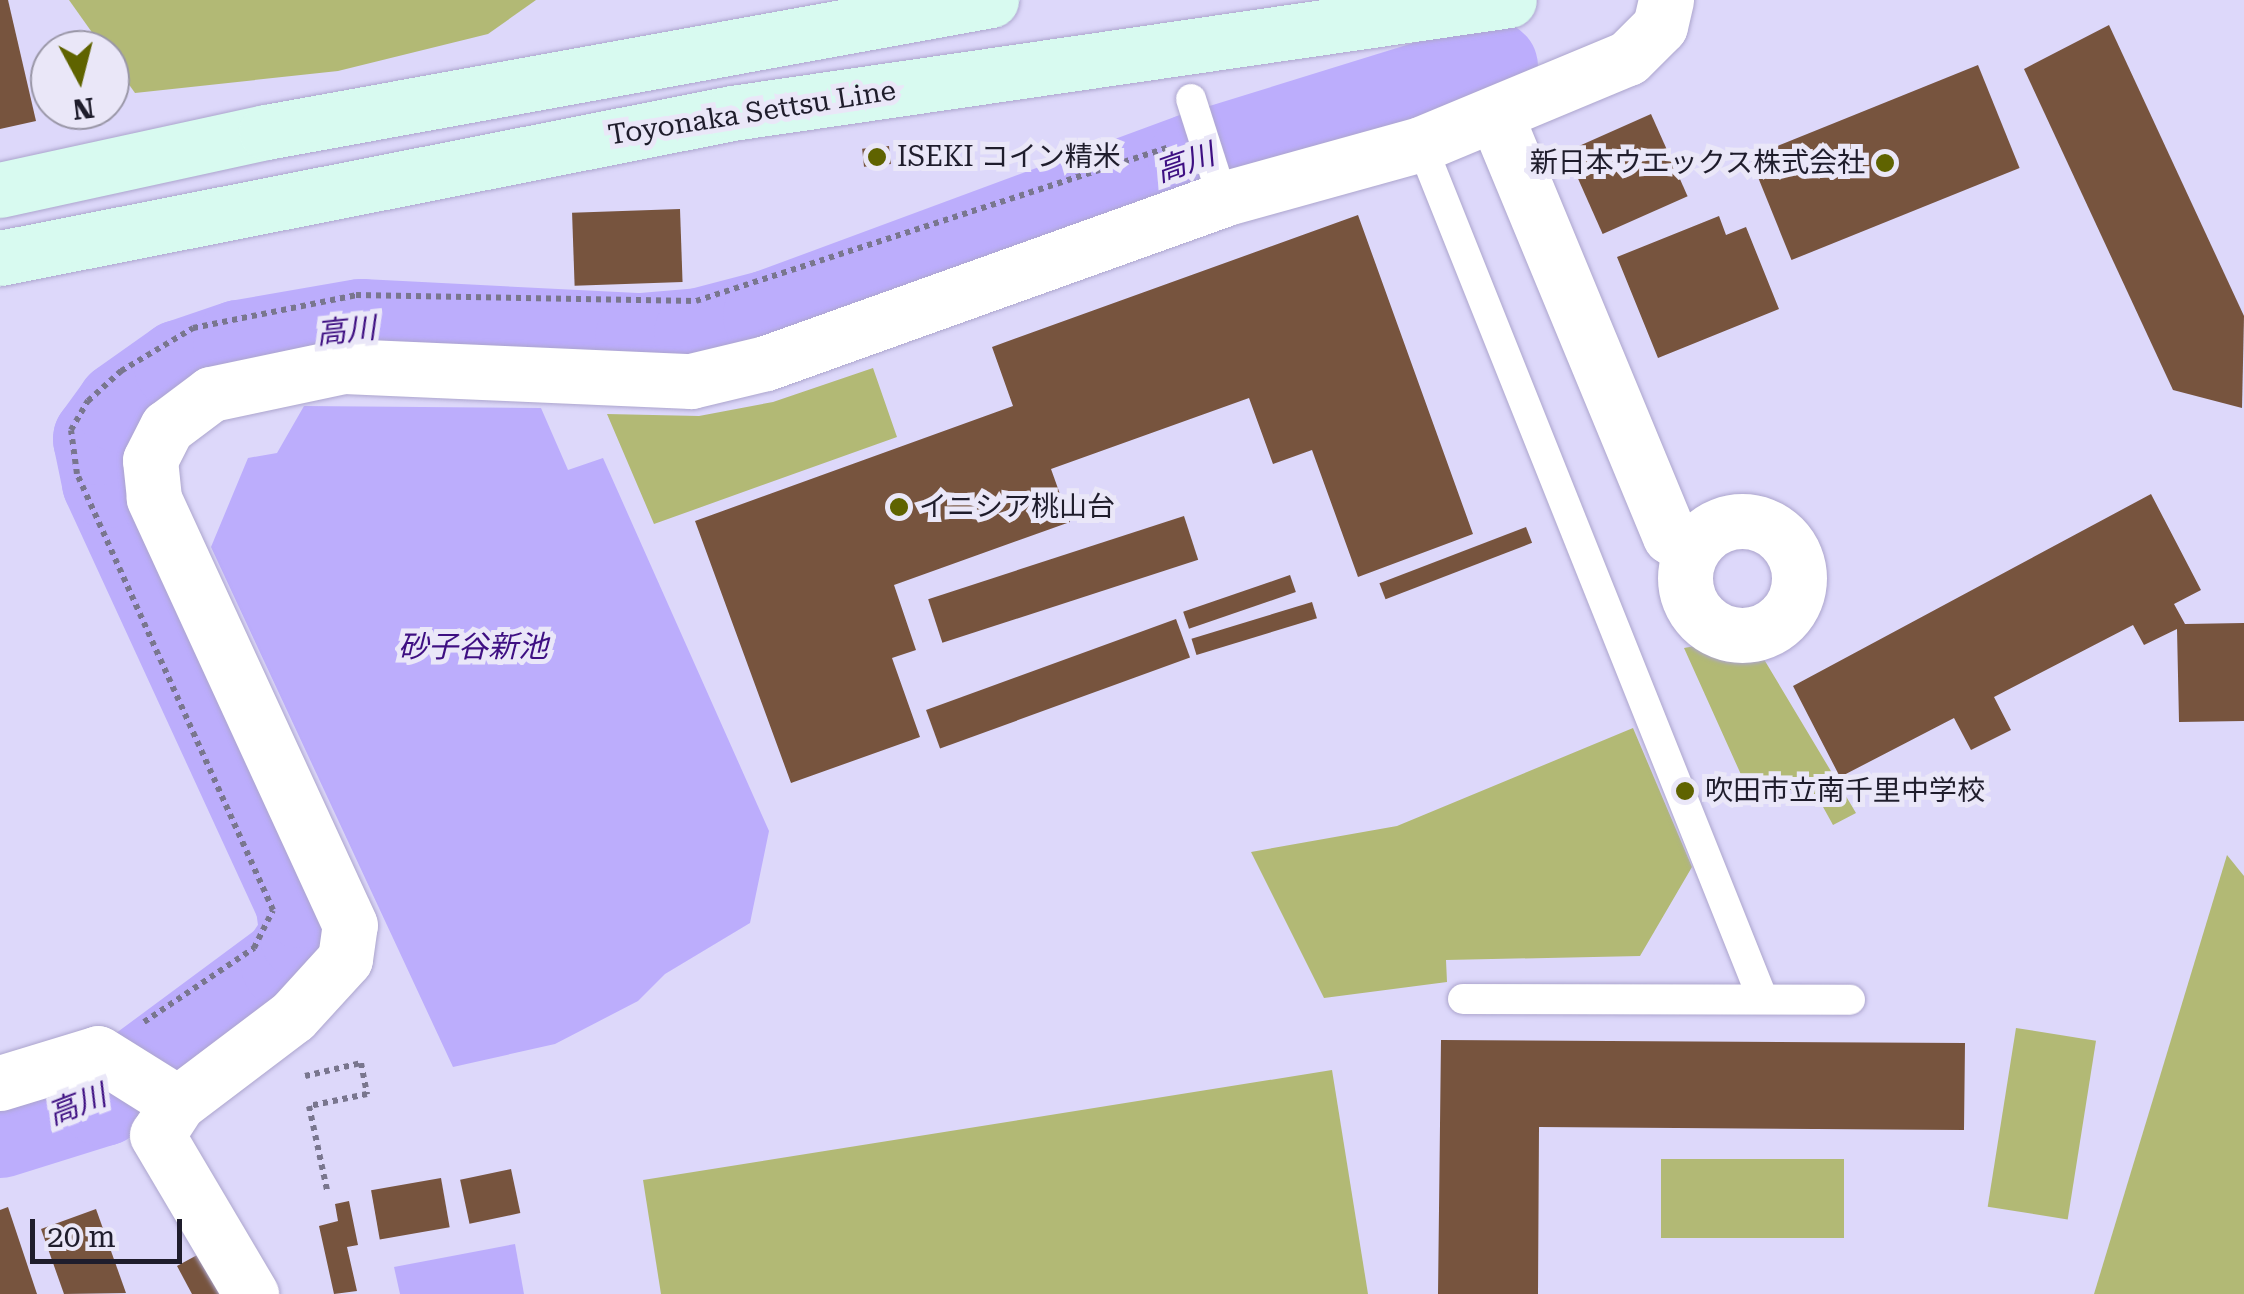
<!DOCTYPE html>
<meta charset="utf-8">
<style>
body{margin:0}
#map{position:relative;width:2244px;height:1294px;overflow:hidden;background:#ddd8fa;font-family:"Roboto Serif","Noto Sans JP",serif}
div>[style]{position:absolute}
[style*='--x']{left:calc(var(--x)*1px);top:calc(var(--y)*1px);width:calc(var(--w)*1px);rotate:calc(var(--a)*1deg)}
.green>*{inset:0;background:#b2b975;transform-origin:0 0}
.water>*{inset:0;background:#bcadfc}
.river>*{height:92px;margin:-46px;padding:0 46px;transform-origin:46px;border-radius:46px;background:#bcadfc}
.building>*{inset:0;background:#77543e;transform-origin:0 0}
.path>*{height:6px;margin-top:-3px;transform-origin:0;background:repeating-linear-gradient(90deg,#79768e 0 5px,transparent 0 10px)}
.roads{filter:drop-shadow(0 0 2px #aca5cd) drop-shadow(0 0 2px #aca5cd)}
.lane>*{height:30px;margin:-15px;padding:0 15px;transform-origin:15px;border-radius:15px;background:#fff}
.street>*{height:55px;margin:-27.5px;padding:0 27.5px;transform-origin:27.5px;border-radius:27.5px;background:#fff}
.street>.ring{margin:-27.5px;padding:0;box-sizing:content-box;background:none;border:55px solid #fff;border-radius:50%}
.secondary>*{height:55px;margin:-27.5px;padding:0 27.5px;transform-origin:27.5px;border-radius:27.5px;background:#d8faf0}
.dots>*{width:28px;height:28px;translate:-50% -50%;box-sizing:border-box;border:5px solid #eae7f8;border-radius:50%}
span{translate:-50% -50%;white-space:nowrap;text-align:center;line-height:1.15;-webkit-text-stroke:10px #eae7f8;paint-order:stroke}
.street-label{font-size:28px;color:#1f1d2c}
.poi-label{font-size:28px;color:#1f1d2c}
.left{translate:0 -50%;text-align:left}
.right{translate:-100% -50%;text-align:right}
.water-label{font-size:30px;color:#3e0f82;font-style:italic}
.north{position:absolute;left:30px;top:30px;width:100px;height:100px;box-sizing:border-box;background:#eae7f8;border:2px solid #9996a6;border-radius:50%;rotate:173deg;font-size:28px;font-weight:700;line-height:40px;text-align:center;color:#1f1d2c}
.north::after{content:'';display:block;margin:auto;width:35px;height:45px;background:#5f6300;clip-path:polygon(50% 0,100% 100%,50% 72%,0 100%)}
.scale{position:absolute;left:30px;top:1219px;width:152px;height:45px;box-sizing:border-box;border:5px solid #1f1d2c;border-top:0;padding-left:12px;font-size:30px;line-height:35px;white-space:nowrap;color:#1f1d2c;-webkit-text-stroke:8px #eae7f8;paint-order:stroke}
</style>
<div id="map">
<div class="green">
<i style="clip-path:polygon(69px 0,536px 0,488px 34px,338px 71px,135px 93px)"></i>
<i style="clip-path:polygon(873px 368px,897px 437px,654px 524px,607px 414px,699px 416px,773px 402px)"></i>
<i style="clip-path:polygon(1700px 645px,1727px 656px,1762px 656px,1856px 813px,1833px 825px,1817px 796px,1743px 779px,1684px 648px)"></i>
<i style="clip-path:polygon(1633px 728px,1692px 867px,1640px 956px,1446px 960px,1447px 982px,1324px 998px,1251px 852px,1397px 826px)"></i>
<i style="clip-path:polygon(2227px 855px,2244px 876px,2244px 1294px,2094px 1294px)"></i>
<i style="left:2016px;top:1028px;width:81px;height:181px;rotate:9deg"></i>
<i style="clip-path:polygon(1332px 1070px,1368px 1294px,661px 1294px,643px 1180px)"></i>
<i style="left:1661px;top:1159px;width:183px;height:79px"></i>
</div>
<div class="water">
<i style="clip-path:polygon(304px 406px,541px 408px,568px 470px,603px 458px,769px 831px,750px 923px,665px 974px,638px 1001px,555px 1044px,453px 1067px,211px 547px,248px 458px,277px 453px)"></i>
<i style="clip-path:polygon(515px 1244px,524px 1294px,400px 1294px,394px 1267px)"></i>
</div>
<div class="river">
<i style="--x:0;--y:1132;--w:108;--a:-17.3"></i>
<i style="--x:103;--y:1100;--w:229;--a:-36.5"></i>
<i style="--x:287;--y:964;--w:34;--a:-56"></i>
<i style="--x:306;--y:936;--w:34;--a:-98"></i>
<i style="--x:301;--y:902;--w:462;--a:-114.7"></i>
<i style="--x:108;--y:482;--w:44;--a:-101.8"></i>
<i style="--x:99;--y:439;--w:39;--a:-54"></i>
<i style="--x:122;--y:407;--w:71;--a:-35.3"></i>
<i style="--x:180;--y:366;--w:62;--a:-18.7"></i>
<i style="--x:239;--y:346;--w:124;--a:-9.8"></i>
<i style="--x:361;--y:325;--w:280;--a:2.9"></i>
<i style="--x:641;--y:339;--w:59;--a:-4.8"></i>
<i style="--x:700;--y:334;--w:71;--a:-14.6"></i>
<i style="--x:769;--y:316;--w:453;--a:-20.3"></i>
<i style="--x:1194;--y:159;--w:312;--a:-17.2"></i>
</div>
<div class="building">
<i style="clip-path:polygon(0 0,8px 0,36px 121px,0 129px)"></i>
<i style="clip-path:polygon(2109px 25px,2244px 316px,2242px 408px,2173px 390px,2024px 69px)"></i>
<i style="left:1978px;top:65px;width:111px;height:246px;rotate:68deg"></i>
<i style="left:1651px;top:114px;width:90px;height:93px;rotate:66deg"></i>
<i style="left:889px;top:146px;width:18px;height:27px;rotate:84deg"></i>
<i style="left:680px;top:209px;width:73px;height:108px;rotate:88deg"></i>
<i style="clip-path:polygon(1358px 215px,1473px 534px,1358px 577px,1312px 450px,1273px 464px,1249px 398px,1051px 469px,1070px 522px,894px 585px,916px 650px,892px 658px,920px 737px,791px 783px,695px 521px,1013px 406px,992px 347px)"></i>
<i style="clip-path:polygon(1719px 216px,1726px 235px,1746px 227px,1779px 309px,1658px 358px,1617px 257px)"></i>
<i style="clip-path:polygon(2151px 494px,2201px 590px,2174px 604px,2185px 624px,2244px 623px,2244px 721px,2179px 722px,2177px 629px,2144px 645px,2133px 625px,1994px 697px,2011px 730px,1971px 750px,1954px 718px,1840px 777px,1793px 686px)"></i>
<i style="left:1184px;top:516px;width:46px;height:269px;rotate:72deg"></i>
<i style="left:1526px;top:527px;width:17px;height:157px;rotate:69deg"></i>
<i style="left:1290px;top:575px;width:18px;height:113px;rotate:71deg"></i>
<i style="left:1312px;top:602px;width:17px;height:126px;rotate:73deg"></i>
<i style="left:1176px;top:619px;width:41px;height:266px;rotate:70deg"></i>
<i style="clip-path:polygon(1441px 1040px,1965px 1043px,1964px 1130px,1539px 1127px,1538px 1294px,1438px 1294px)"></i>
<i style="left:511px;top:1169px;width:45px;height:52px;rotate:78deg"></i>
<i style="left:441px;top:1178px;width:50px;height:71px;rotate:80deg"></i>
<i style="clip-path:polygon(349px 1201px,358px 1245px,347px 1247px,357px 1291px,334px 1294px,319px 1226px,338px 1221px,335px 1204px)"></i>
<i style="clip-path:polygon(8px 1207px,37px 1294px,0 1294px,0 1210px)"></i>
<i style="clip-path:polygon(96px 1209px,126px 1293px,64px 1294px,41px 1229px)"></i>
<i style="clip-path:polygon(199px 1254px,221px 1294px,192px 1294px,177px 1266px)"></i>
</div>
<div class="path">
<i style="--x:144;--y:1022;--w:133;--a:-33.9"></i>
<i style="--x:254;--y:948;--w:42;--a:-63.4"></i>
<i style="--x:273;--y:910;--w:478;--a:-114.2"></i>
<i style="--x:77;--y:474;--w:44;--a:-97.8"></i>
<i style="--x:71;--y:430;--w:34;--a:-60"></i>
<i style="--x:88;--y:401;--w:45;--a:-42.3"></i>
<i style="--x:121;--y:371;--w:84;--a:-30.8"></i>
<i style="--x:193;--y:328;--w:166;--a:-11.4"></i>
<i style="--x:356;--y:295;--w:340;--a:1"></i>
<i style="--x:696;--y:301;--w:496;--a:-18"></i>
<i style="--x:305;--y:1076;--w:57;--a:-13.1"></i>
<i style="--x:361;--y:1063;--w:32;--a:79"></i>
<i style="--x:367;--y:1094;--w:59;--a:168.3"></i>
<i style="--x:309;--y:1106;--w:86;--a:77.9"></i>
</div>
<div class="roads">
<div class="lane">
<i style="--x:1191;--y:99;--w:105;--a:72.3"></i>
<i style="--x:1421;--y:144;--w:919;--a:68.21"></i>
<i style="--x:1463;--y:999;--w:387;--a:0.1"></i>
</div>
<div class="street">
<i style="--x:1495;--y:114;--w:457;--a:67.5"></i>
<i style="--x:1670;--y:536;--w:26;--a:36"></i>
<i class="ring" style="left:1685px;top:521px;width:59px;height:59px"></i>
<i style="--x:0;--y:1083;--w:102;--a:-17"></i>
<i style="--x:98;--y:1053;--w:94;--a:32"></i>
<i style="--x:178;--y:1103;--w:144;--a:-37.1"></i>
<i style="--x:293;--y:1016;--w:77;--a:-47.6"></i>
<i style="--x:345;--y:959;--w:34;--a:-82"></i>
<i style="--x:350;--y:925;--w:470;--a:-114.7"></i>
<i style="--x:154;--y:498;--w:38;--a:-96"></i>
<i style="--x:150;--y:460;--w:37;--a:-63"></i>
<i style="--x:167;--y:427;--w:55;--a:-36.9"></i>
<i style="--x:211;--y:394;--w:136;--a:-11.9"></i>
<i style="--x:344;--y:366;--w:347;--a:2.5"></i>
<i style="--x:691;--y:381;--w:77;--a:-13.5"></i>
<i style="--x:766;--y:363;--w:486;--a:-19.7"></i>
<i style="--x:1223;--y:199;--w:205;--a:-15.5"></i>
<i style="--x:1421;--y:144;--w:224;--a:-22.6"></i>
<i style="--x:1628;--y:58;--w:45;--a:-45"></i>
<i style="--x:1660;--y:26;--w:27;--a:-77"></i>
<i style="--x:178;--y:1103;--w:38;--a:123"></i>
<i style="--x:157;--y:1135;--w:185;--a:59.4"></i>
</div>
<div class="secondary">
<i style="--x:0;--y:190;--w:272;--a:-12.3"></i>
<i style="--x:266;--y:132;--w:737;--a:-10.32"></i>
<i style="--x:0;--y:258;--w:746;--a:-11.2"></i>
<i style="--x:732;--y:113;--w:785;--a:-8.27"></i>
</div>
</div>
<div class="dots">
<i style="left:877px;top:157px;background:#5f6300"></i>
<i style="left:1885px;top:163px;background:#5f6300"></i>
<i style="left:899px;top:507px;background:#5f6300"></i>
<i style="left:1685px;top:791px;background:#5f6300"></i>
</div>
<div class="street-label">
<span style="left:752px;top:113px;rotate:-9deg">Toyonaka Settsu Line</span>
</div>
<div class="poi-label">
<span class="left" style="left:897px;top:157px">ISEKI コイン精米</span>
<span class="right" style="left:1865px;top:163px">新日本ウエックス株式会社</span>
<span class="left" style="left:919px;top:507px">イニシア桃山台</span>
<span class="left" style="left:1705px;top:791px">吹田市立南千里中学校</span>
</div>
<div class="water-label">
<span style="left:1185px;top:163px;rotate:-19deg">高川</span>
<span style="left:346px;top:331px;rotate:-6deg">高川</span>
<span style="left:473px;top:647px">砂子谷新池</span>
<span style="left:77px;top:1105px;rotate:-21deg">高川</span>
</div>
<div class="north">N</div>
<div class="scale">20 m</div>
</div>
